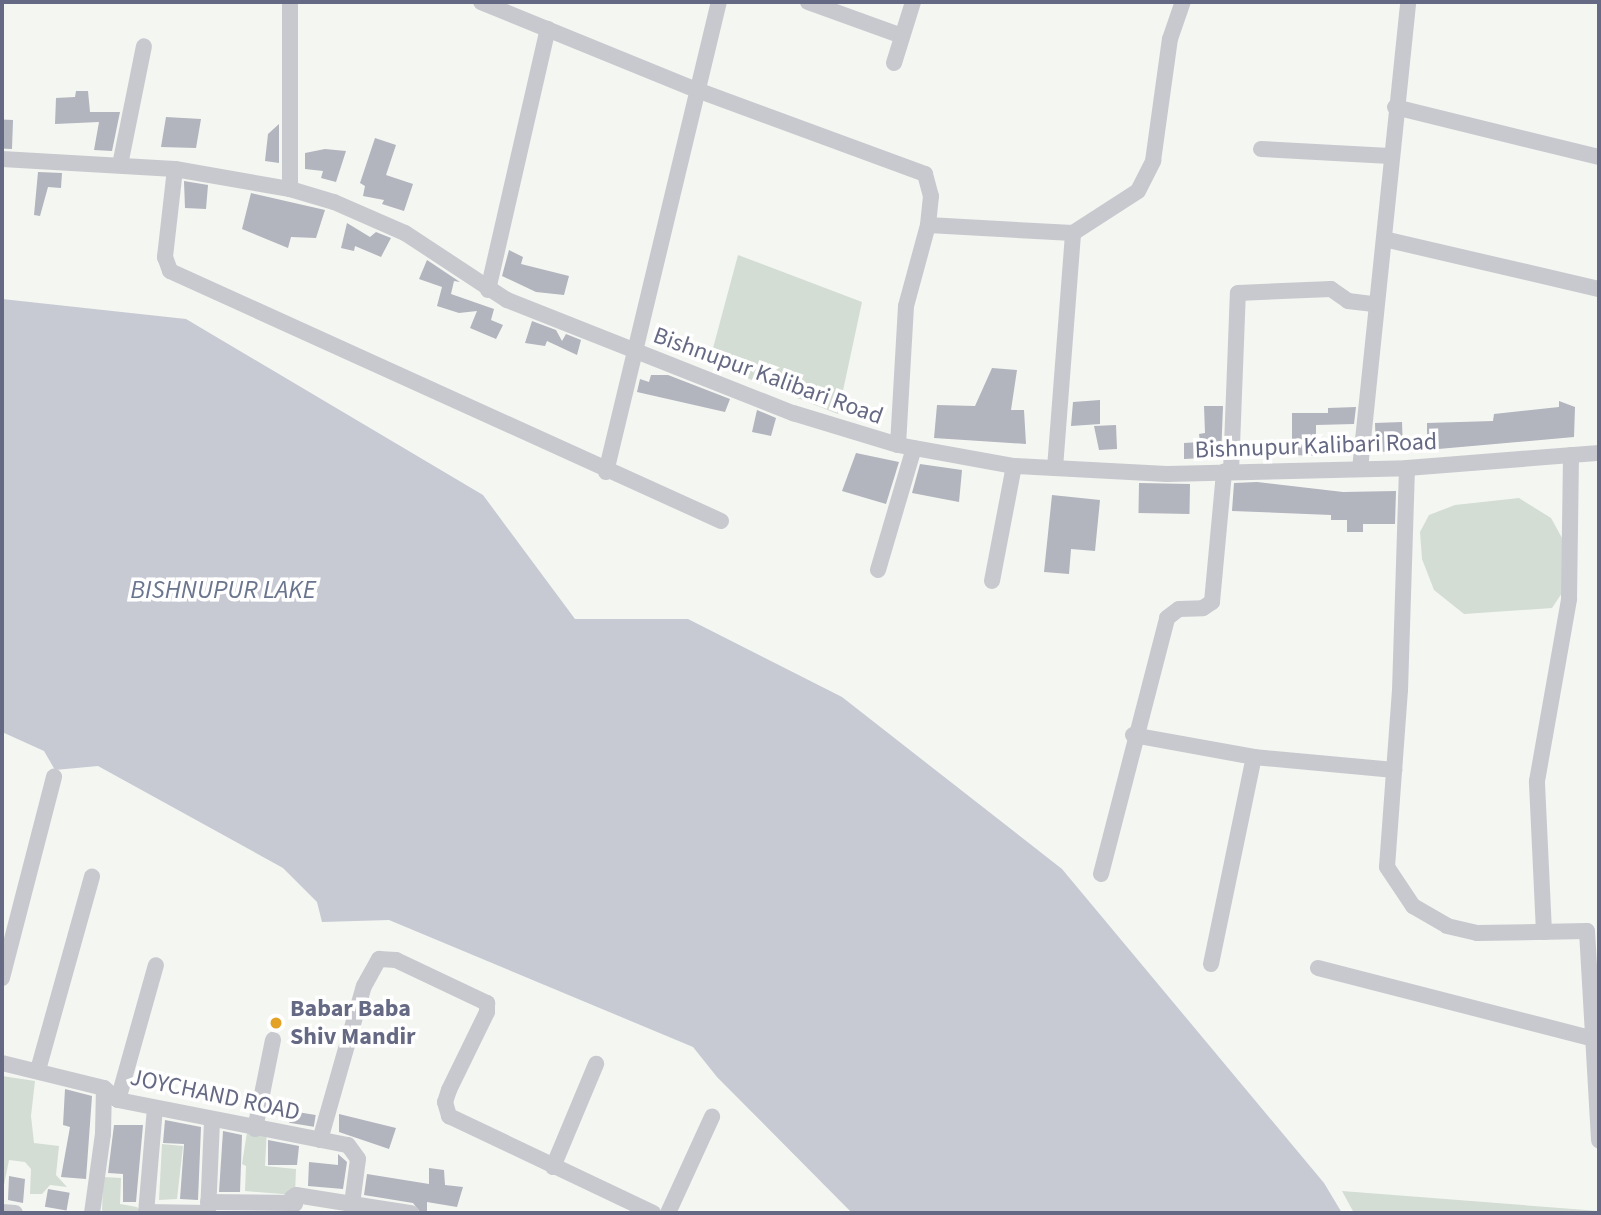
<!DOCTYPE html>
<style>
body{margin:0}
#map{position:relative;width:1601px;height:1215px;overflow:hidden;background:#f4f6f2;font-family:"Source Sans 3",sans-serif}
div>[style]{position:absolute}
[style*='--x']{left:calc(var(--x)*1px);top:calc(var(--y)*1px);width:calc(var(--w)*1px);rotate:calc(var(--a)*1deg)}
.green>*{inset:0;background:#d3ddd4}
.water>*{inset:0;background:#c7cad3}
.building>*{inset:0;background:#b2b4be;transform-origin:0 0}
.minor>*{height:16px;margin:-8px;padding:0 8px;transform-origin:8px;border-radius:8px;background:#c8c9ce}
.dots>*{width:19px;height:19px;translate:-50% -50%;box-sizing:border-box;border:4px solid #fff;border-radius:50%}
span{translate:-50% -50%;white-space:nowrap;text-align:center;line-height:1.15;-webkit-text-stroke:7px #fff;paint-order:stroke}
.street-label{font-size:24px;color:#656983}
.poi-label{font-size:24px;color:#656983;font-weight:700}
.left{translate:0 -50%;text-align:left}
.water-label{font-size:26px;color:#6a758e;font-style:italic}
.frame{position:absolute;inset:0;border:4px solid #656983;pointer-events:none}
</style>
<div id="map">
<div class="green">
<i style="clip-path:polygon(738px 255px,862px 302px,838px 414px,709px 363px)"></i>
<i style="clip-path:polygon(1519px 498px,1551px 518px,1567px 547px,1564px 590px,1552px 608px,1464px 614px,1434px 590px,1422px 559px,1420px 532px,1429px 515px,1455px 505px)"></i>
<i style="clip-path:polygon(2px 1076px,35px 1081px,31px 1116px,34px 1143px,59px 1146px,56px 1175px,67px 1187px,50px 1185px,42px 1194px,30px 1194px,31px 1169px,25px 1162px,9px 1160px,2px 1195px)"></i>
<i style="clip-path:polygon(248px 1126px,267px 1128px,265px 1166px,296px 1169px,295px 1195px,245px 1191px,246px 1166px,242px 1164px)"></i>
<i style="clip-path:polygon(162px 1144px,183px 1146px,177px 1199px,159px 1200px)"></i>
<i style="clip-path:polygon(103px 1177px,121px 1178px,120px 1204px,137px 1207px,141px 1213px,102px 1213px)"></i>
<i style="clip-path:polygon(1342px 1191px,1599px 1211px,1599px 1213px,1354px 1213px)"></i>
</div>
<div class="water">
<i style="clip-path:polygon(2px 299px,186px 319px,483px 495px,575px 619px,688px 619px,842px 697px,1062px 869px,1324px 1183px,1342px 1213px,852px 1213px,717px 1077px,693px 1047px,389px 920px,322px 922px,317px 902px,283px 868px,98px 766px,55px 770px,44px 751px,2px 732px)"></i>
</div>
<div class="building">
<i style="clip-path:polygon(76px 91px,88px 91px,90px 112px,120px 112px,112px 151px,94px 150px,99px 122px,55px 124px,56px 98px,75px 97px)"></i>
<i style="clip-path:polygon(166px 117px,201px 119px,196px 148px,161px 147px)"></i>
<i style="left:13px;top:120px;width:29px;height:11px;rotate:92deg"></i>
<i style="clip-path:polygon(279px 124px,279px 163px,265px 161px,268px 134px)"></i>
<i style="clip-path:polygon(375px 138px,396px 145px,386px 175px,413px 184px,404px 211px,382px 204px,384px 200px,363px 196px,365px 186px,360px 183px)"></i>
<i style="clip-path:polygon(325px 149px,346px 151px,336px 182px,321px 178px,323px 171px,305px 169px,305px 153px)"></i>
<i style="clip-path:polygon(38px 172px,62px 173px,61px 188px,48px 187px,40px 216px,34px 215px)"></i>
<i style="clip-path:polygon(184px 181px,208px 185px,206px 209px,185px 208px)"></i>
<i style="clip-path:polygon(251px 193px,325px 210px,316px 238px,291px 237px,288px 248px,242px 229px)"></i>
<i style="clip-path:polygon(347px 223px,370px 237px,376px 232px,391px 238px,381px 257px,355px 246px,354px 251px,341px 248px)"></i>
<i style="clip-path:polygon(509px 250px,523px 257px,521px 264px,569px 276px,564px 295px,536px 292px,502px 276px)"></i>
<i style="clip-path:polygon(427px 260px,460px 282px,454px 281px,451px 294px,494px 309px,491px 320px,503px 325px,496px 339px,470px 328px,477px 311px,459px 313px,437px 306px,442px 287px,419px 279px)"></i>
<i style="clip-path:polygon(532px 321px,556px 330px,562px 341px,566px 334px,581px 340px,577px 355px,547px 341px,545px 346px,525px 343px)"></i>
<i style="clip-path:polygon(992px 368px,1017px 370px,1011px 410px,1024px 410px,1026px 444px,934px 438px,937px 405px,975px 406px)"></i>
<i style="clip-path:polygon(651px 375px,668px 375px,730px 399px,725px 412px,637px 392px,640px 379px,649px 382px)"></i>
<i style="clip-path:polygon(1100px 400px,1100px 424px,1071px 426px,1073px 402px)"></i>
<i style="clip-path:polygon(1559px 401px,1575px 407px,1574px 437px,1427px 450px,1427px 423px,1493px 421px,1494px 414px,1559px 407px)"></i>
<i style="clip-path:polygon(1204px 406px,1223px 406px,1221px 457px,1184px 459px,1184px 443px,1200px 442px,1199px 434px,1205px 433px)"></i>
<i style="clip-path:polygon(1356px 407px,1354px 424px,1316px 425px,1316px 456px,1292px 455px,1292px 413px,1328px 413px,1328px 408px)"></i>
<i style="clip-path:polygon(757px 410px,776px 418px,771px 436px,752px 432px)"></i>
<i style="left:1402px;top:422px;width:29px;height:27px;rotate:88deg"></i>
<i style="clip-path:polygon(1116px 425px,1117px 449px,1099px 450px,1094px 426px)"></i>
<i style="clip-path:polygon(856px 453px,899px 462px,886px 504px,842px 491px)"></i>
<i style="clip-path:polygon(920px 464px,962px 470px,959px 502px,912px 493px)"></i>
<i style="clip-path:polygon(1257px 482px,1343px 492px,1396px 491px,1395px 524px,1363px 524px,1363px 532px,1347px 532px,1347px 520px,1331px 520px,1331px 515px,1232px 511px,1234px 483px)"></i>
<i style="left:1139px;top:483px;width:51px;height:30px;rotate:1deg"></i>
<i style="clip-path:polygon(1052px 495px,1100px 500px,1095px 551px,1071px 549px,1069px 574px,1044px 572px)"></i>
<i style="clip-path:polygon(65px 1089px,92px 1096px,86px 1179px,61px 1177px,70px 1127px,63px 1125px)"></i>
<i style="left:291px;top:1111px;width:25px;height:12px;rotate:9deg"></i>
<i style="clip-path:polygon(339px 1114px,396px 1128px,389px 1149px,339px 1132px)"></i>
<i style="clip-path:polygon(165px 1120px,201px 1127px,198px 1200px,180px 1199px,184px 1144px,163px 1143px)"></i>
<i style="clip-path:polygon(114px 1125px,143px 1125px,136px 1202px,123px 1202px,123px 1174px,108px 1173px)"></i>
<i style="clip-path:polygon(223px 1131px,242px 1135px,240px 1192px,219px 1192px)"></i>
<i style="clip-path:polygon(268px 1140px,299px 1146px,297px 1165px,268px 1165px)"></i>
<i style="clip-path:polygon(338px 1154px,347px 1162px,343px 1189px,308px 1186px,309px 1162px,338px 1165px)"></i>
<i style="clip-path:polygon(429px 1168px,444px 1170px,445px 1185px,463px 1187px,457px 1207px,427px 1202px,427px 1213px,421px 1213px,413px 1203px,364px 1195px,367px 1174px,429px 1184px)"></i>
<i style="clip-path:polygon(9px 1176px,25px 1179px,23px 1203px,8px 1200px)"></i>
<i style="left:48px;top:1189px;width:22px;height:18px;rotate:10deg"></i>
</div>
<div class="minor">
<i style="--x:481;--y:2;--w:233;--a:22.2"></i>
<i style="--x:697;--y:90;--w:243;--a:20.2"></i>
<i style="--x:925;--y:174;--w:23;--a:75"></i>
<i style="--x:931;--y:196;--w:29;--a:96"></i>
<i style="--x:928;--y:225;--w:84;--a:105.2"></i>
<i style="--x:906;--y:306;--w:139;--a:93.3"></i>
<i style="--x:808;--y:2;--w:100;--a:19.9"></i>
<i style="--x:894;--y:63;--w:64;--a:-72.7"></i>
<i style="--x:1395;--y:107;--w:210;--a:13.8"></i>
<i style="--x:1261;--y:149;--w:129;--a:3.1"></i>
<i style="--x:2;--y:159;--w:173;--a:3.3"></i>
<i style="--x:175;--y:169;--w:117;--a:9.9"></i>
<i style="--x:290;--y:189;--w:46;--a:16.5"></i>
<i style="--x:334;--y:202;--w:77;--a:23.6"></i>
<i style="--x:405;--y:233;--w:122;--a:33.3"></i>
<i style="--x:507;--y:300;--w:308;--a:21.6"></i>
<i style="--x:793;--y:413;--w:110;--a:16.9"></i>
<i style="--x:898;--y:445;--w:118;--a:10.3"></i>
<i style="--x:1014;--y:466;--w:153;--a:3"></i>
<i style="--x:1167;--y:474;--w:240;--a:-1.4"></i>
<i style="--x:1407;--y:468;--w:193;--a:-4.5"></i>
<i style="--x:120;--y:165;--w:121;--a:-78.6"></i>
<i style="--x:175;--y:169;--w:89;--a:96.5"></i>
<i style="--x:165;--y:257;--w:15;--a:70"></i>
<i style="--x:170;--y:271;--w:605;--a:24.4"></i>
<i style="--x:290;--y:189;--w:187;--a:-90"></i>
<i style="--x:928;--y:225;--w:145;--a:3.2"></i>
<i style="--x:1073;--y:233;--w:77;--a:-32.9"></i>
<i style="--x:1138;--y:191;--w:34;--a:-63"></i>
<i style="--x:1153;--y:161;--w:123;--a:-82.1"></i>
<i style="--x:1170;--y:39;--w:39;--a:-71"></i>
<i style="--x:1384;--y:239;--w:221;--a:13.1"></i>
<i style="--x:488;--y:290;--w:268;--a:-77.1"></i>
<i style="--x:1055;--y:468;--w:236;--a:-85.6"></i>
<i style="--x:1407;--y:468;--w:222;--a:91.8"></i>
<i style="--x:1400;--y:690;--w:177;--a:94.2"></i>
<i style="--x:1387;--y:867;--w:47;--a:56.3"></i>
<i style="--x:1413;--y:906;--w:39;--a:30"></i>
<i style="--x:1447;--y:926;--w:31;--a:13"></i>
<i style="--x:1477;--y:933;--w:110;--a:-1"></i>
<i style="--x:1587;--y:931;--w:210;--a:86.7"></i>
<i style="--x:1360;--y:469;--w:469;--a:-84.1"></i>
<i style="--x:606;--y:472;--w:483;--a:-76.5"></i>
<i style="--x:1231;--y:472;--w:179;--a:-87.8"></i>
<i style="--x:1238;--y:293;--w:93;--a:-2.5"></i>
<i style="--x:1331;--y:289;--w:21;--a:35"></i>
<i style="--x:1348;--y:301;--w:26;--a:7"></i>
<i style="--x:878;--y:570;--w:127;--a:-73.6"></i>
<i style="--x:992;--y:581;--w:117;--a:-79.2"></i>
<i style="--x:1133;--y:735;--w:123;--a:10.3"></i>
<i style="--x:1254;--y:757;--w:141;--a:5.3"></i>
<i style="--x:1101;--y:874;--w:264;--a:-75.5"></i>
<i style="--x:1167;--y:618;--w:15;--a:-37"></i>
<i style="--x:1179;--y:609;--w:24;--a:-2"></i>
<i style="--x:1203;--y:608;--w:11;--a:-34"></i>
<i style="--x:1212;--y:602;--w:131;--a:-84.7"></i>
<i style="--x:1544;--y:932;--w:151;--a:-92.7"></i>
<i style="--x:1537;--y:781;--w:185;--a:-80"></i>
<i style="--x:1569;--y:599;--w:144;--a:-89.2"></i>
<i style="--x:1211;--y:964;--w:211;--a:-78.3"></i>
<i style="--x:1318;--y:968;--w:282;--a:14.4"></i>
<i style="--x:2;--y:978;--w:208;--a:-75.5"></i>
<i style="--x:2;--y:1063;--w:105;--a:13.8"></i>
<i style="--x:104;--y:1088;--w:18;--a:41"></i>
<i style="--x:118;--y:1100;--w:234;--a:11.1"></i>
<i style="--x:348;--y:1145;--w:17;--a:54"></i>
<i style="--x:358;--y:1159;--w:45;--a:97.6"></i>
<i style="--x:352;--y:1204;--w:60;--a:8.7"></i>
<i style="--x:38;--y:1070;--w:201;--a:-74.4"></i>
<i style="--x:118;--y:1100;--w:140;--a:-74.3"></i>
<i style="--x:255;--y:1129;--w:91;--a:-78.6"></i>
<i style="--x:320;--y:1140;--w:160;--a:-74.1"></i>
<i style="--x:364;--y:986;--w:31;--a:-61"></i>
<i style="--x:379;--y:959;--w:17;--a:3"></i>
<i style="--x:396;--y:960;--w:101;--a:25.3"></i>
<i style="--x:487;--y:1003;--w:9;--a:90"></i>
<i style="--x:487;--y:1012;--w:87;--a:116"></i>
<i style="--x:449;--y:1090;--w:13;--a:108"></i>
<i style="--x:445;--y:1102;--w:15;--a:74"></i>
<i style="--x:449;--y:1116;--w:226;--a:25.4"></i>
<i style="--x:553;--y:1167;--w:112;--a:-67.3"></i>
<i style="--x:208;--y:1202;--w:87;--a:0.7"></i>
<i style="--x:295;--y:1204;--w:7;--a:-117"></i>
<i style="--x:292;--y:1198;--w:5;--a:-37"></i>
<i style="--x:296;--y:1195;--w:57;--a:9.1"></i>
<i style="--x:2;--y:1212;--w:13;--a:4"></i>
<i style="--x:146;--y:1212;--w:62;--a:0.9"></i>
<i style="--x:92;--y:1213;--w:80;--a:-82.1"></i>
<i style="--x:103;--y:1134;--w:46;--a:-88.8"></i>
<i style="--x:146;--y:1213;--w:105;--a:-85.1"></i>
<i style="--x:208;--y:1213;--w:93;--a:-87.5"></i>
<i style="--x:668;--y:1213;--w:106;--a:-65.4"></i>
</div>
<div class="dots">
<i style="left:276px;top:1023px;background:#e3a125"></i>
</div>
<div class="street-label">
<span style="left:768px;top:376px;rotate:20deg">Bishnupur Kalibari Road</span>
<span style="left:1316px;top:446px;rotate:-2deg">Bishnupur Kalibari Road</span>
<span style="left:215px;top:1095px;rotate:12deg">JOYCHAND ROAD</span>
</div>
<div class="poi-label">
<span class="left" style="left:290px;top:1023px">Babar Baba<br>Shiv Mandir</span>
</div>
<div class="water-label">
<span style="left:223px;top:590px">BISHNUPUR LAKE</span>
</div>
<div class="frame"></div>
</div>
